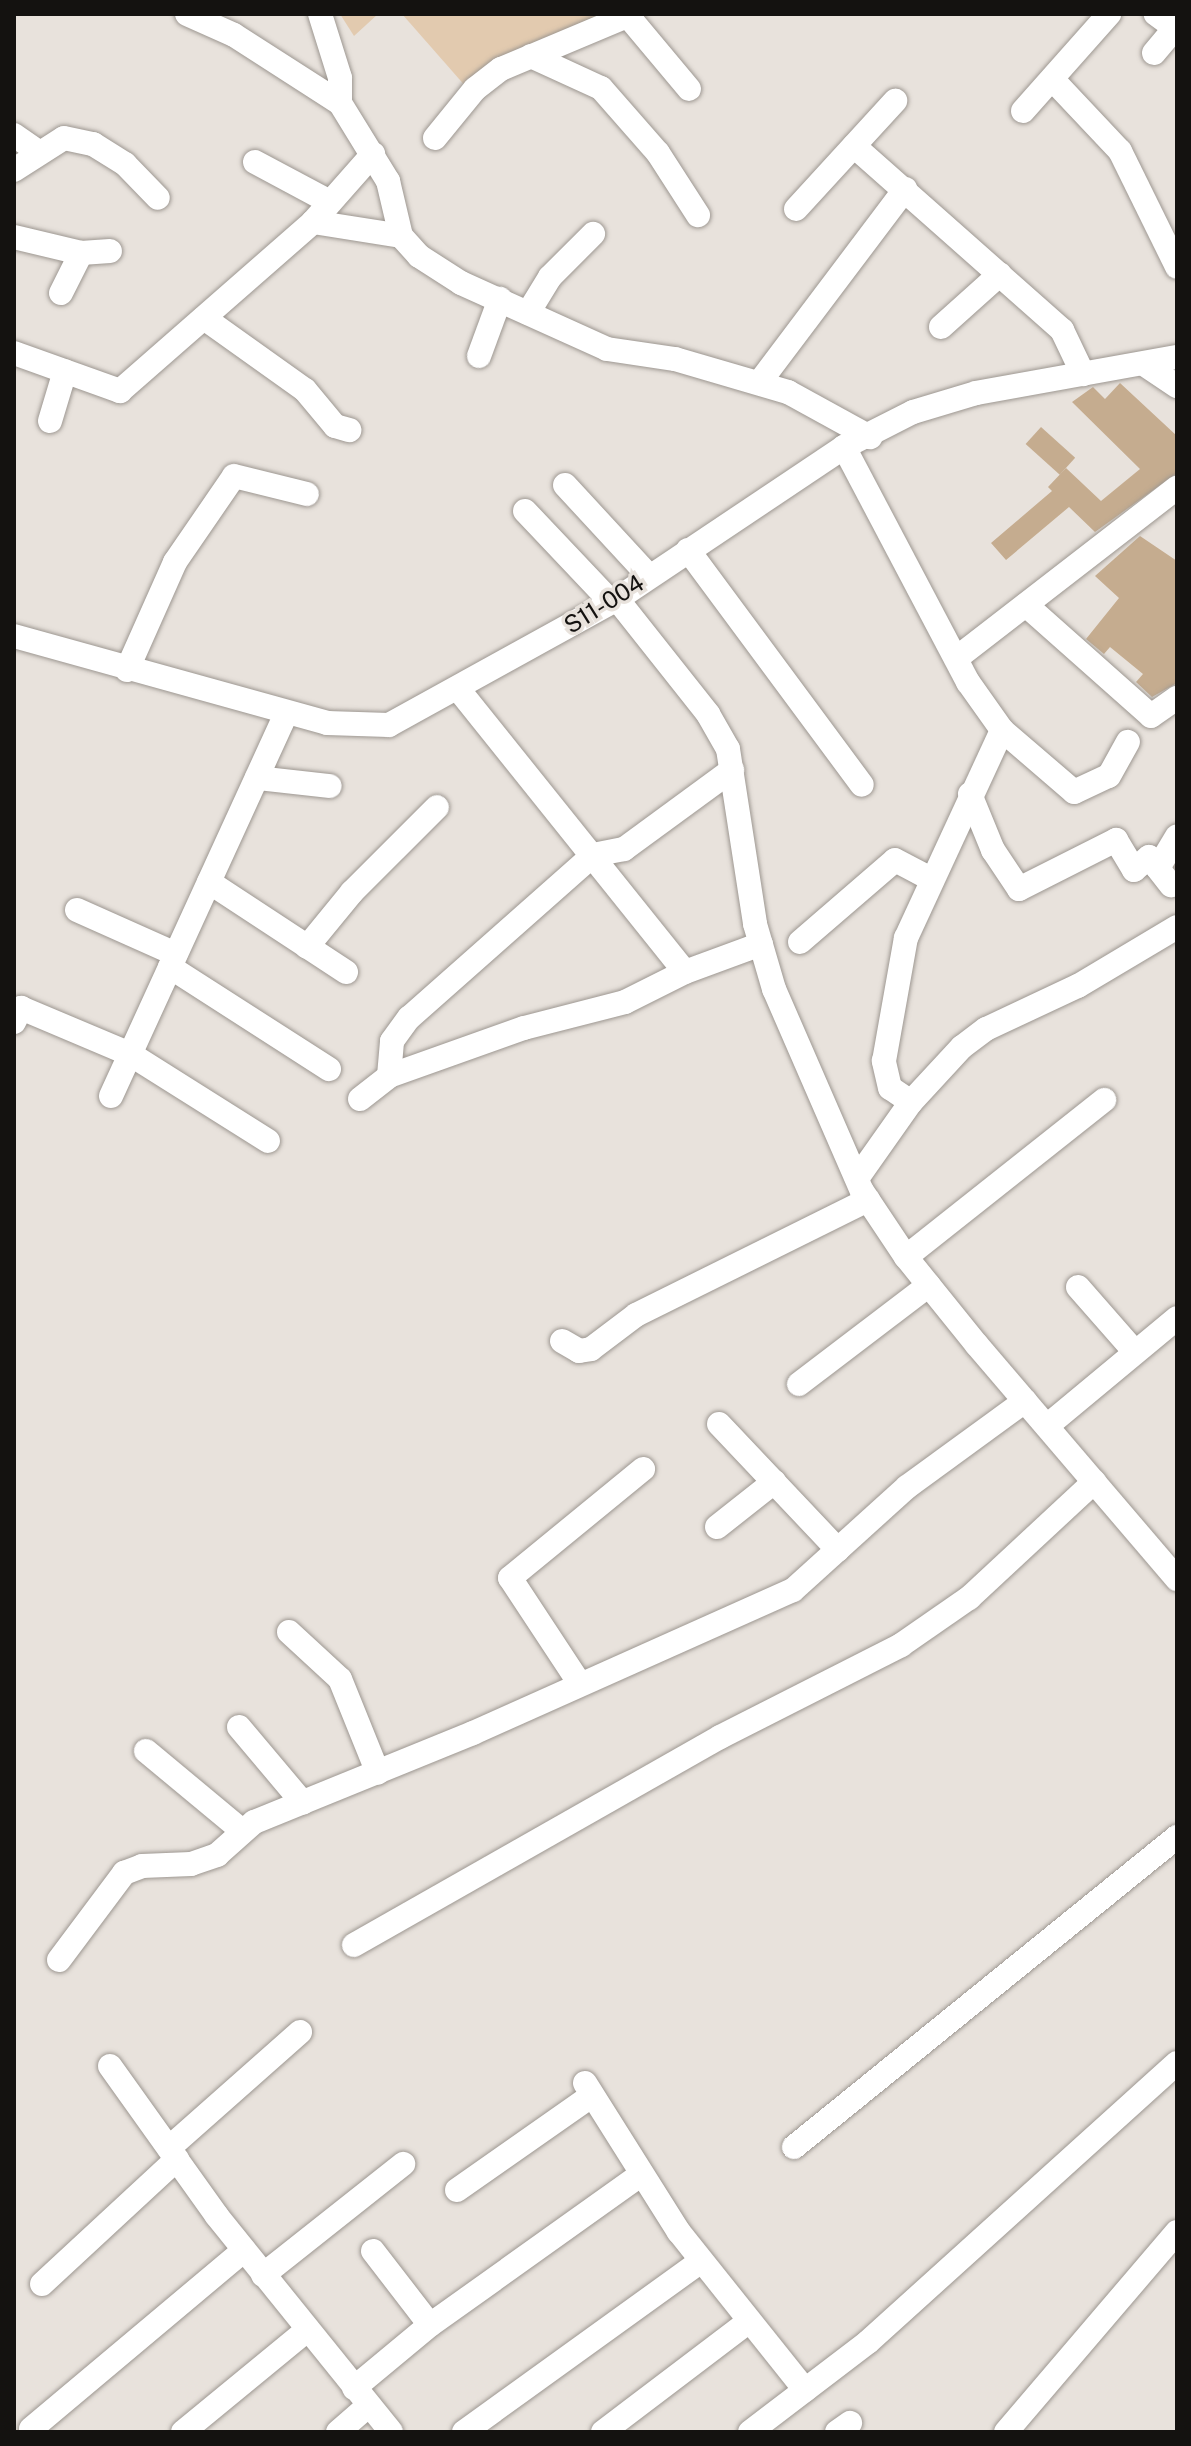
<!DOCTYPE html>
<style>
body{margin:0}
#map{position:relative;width:1191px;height:2446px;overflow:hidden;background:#e8e2dc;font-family:"Public Sans",sans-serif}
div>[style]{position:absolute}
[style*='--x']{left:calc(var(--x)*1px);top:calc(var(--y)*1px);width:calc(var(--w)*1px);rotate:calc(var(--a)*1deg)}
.green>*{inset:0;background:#e2caaf}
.building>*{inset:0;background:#c5ac8f;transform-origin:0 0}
.roads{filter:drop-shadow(0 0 2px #9d9791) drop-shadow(0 0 2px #9d9791)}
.minor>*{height:24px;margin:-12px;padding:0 12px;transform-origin:12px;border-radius:12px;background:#fff}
span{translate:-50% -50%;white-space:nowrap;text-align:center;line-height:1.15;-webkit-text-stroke:7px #e8e2dc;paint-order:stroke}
.street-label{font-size:24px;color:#141210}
.frame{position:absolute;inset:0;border:16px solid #141210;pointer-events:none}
</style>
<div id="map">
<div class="green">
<i style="clip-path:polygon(340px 14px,378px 14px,354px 36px)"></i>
<i style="clip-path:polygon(402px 14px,614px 14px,467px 88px)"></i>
</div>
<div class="building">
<i style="clip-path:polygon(1120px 383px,1177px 436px,1177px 473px,1095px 532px,1069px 507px,1006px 560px,991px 543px,1052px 491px,1048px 487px,1066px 468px,1101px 501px,1140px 469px,1072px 402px,1093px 387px,1105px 399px)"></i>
<i style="left:1041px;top:427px;width:46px;height:23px;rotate:42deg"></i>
<i style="clip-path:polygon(1140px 536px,1177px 561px,1177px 683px,1152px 697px,1136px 682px,1143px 674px,1110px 647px,1104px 654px,1086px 639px,1119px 598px,1095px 576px)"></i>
</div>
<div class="roads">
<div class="minor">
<i style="--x:187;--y:14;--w:51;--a:24.1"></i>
<i style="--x:234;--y:35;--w:126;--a:32.7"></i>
<i style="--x:320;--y:14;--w:67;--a:72.6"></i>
<i style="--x:340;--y:78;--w:25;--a:90"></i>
<i style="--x:340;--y:103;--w:92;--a:58.4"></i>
<i style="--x:388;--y:181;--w:57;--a:76.7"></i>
<i style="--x:401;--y:236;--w:27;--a:48"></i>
<i style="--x:419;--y:256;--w:50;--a:32.7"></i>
<i style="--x:461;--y:283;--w:160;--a:24.3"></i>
<i style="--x:607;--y:349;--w:69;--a:8.4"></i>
<i style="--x:675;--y:359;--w:118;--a:16.3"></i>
<i style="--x:788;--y:392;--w:94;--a:28.8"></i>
<i style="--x:628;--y:16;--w:95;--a:50.1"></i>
<i style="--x:1154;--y:53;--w:33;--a:-50"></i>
<i style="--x:1175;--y:28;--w:24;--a:-144"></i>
<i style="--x:531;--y:56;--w:77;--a:24.6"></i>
<i style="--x:601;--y:88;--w:86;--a:48.8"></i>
<i style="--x:658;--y:153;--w:74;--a:57.2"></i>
<i style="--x:1054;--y:81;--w:96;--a:46.7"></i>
<i style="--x:1120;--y:151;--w:129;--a:63.8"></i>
<i style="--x:1023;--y:111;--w:130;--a:-48.4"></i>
<i style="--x:14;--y:135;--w:29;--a:35"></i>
<i style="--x:435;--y:138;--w:63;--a:-50.8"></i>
<i style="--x:475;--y:89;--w:33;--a:-38"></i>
<i style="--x:501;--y:69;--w:142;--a:-22.8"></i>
<i style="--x:854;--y:146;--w:278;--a:41.5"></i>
<i style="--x:1062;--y:330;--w:49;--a:64.5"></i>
<i style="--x:255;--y:162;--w:83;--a:28.1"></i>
<i style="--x:14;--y:170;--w:59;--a:-32.6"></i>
<i style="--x:64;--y:138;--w:30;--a:12"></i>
<i style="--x:93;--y:144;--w:38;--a:32"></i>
<i style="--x:125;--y:164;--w:47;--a:45.9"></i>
<i style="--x:796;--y:209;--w:147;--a:-47.5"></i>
<i style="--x:313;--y:222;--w:91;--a:-48.6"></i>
<i style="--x:14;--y:237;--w:69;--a:13.4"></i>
<i style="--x:81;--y:253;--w:29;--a:-4"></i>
<i style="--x:61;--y:293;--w:45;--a:-63.4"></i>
<i style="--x:528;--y:313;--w:42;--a:-58.6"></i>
<i style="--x:550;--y:277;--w:61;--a:-45"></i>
<i style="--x:204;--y:318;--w:124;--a:35.5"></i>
<i style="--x:305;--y:390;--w:47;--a:50.2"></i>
<i style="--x:335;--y:426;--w:15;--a:16"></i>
<i style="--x:941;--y:327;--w:79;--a:-41.9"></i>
<i style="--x:14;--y:353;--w:113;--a:19.7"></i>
<i style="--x:120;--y:391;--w:257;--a:-41.2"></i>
<i style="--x:313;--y:222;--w:89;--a:9"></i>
<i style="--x:479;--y:356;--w:61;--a:-69.8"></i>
<i style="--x:1144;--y:364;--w:40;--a:34"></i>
<i style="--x:759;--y:383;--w:243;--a:-53"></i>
<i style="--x:50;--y:421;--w:52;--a:-73.3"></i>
<i style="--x:844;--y:447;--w:266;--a:62.2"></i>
<i style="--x:968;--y:682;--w:59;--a:54.7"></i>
<i style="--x:1002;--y:730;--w:95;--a:40.7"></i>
<i style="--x:1074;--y:792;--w:38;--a:-25"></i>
<i style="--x:1109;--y:776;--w:39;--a:-61"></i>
<i style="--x:565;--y:485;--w:124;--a:47.3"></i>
<i style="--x:525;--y:511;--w:125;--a:46.6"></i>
<i style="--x:688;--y:550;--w:292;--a:53.5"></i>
<i style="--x:617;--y:599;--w:147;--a:51.6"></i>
<i style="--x:708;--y:714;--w:40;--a:60.3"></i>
<i style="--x:728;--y:749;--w:177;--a:81.2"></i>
<i style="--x:755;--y:924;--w:68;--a:73.7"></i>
<i style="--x:774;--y:989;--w:220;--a:66.5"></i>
<i style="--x:862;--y:1191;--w:79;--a:56.3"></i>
<i style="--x:906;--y:1257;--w:113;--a:51.1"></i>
<i style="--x:977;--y:1345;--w:308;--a:49.5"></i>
<i style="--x:1026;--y:605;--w:167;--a:41.6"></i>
<i style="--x:1151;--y:716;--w:32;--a:-35"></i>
<i style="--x:14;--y:636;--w:325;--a:15.5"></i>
<i style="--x:327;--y:723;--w:62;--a:1.8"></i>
<i style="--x:389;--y:725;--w:260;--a:-28.9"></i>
<i style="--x:617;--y:599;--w:273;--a:-33.8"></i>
<i style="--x:844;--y:447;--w:77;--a:-26.9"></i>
<i style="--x:913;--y:412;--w:66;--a:-16.8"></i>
<i style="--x:976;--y:393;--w:204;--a:-10.2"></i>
<i style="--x:958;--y:657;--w:277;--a:-37.7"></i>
<i style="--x:127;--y:670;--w:118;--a:-66"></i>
<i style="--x:175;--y:562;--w:104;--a:-55.5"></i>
<i style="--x:234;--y:476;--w:75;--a:13.9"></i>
<i style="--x:459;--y:690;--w:361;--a:51.3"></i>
<i style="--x:257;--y:778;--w:73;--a:6.3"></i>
<i style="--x:970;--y:794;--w:61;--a:67.7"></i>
<i style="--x:993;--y:850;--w:47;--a:56.3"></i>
<i style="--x:1019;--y:889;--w:109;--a:-26.8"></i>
<i style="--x:1116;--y:840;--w:35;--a:59"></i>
<i style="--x:1134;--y:870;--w:20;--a:-41"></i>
<i style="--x:1149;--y:857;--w:36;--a:52"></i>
<i style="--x:1158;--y:868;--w:37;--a:-59"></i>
<i style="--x:209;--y:882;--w:164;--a:33.3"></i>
<i style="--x:77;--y:910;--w:108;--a:24"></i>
<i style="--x:800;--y:942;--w:125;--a:-40.8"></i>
<i style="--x:895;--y:860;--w:41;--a:27.8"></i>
<i style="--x:307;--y:947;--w:71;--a:-50.7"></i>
<i style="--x:352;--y:892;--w:120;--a:-45"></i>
<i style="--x:170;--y:967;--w:189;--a:32.7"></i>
<i style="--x:14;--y:1022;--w:16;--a:-63"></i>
<i style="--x:21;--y:1008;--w:118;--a:22.9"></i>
<i style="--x:130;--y:1054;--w:163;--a:32.2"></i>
<i style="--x:389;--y:1076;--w:35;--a:-85"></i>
<i style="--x:392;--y:1041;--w:29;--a:-54"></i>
<i style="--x:409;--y:1018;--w:246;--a:-41.5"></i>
<i style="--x:593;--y:855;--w:32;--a:-11"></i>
<i style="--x:624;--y:849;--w:134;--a:-36.2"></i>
<i style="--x:111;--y:1096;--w:422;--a:-65.4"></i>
<i style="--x:360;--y:1099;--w:37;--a:-38"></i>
<i style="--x:389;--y:1076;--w:143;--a:-19.6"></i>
<i style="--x:524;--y:1028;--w:104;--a:-14.4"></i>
<i style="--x:625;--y:1002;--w:67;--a:-26.6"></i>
<i style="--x:685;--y:972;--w:81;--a:-20.2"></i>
<i style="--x:911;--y:1102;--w:25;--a:-146"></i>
<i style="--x:890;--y:1088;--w:28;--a:-103"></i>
<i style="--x:884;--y:1061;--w:125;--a:-79.9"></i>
<i style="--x:906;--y:938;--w:229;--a:-65.2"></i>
<i style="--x:858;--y:1177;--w:92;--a:-54.8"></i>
<i style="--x:911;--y:1102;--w:75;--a:-47.2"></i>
<i style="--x:962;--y:1047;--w:30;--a:-37"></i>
<i style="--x:986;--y:1029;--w:102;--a:-25.1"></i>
<i style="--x:1078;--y:986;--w:115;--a:-30.8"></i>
<i style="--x:906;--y:1257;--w:253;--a:-38.4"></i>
<i style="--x:1078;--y:1287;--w:86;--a:48.8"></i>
<i style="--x:562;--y:1341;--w:20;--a:30"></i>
<i style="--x:579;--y:1351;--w:12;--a:-9"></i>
<i style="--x:591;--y:1349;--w:56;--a:-37.1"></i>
<i style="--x:636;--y:1315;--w:259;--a:-26.4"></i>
<i style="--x:799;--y:1384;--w:163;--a:-37.3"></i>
<i style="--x:719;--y:1424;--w:173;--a:46.6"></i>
<i style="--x:1047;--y:1426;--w:169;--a:-39.7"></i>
<i style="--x:717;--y:1527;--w:73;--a:-38.3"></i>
<i style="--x:289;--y:1632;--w:69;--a:42.7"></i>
<i style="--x:340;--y:1679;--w:101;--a:68"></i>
<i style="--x:580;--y:1684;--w:127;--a:-123.4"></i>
<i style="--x:510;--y:1578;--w:172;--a:-39.3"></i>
<i style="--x:239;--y:1727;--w:99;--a:49.9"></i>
<i style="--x:146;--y:1751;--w:124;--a:39.7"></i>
<i style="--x:354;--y:1945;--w:421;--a:-29.6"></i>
<i style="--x:720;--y:1737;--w:203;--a:-26.9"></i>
<i style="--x:901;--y:1645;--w:83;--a:-34.7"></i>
<i style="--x:969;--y:1598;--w:171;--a:-42.9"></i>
<i style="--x:59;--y:1960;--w:109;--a:-53.2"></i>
<i style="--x:124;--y:1873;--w:19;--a:-21"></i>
<i style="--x:142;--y:1866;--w:49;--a:-2.3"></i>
<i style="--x:191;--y:1864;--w:28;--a:-19"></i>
<i style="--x:217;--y:1855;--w:50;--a:-41.7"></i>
<i style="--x:254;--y:1822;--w:236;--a:-22.1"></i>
<i style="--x:473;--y:1733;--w:350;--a:-24.1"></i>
<i style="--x:793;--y:1590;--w:154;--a:-42.1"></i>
<i style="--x:907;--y:1487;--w:146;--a:-36.1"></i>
<i style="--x:110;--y:2066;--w:184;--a:54.5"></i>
<i style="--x:217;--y:2216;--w:277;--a:51.1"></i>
<i style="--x:585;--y:2083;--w:176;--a:57.8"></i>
<i style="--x:679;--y:2232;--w:202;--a:51.4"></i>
<i style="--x:794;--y:2147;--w:493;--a:-39"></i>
<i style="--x:169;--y:2148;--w:175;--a:-41.5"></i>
<i style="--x:457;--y:2190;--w:164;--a:-35"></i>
<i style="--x:373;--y:2251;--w:93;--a:52.4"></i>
<i style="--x:263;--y:2275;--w:179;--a:-38.4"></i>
<i style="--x:42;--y:2284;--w:184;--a:-42.8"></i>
<i style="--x:354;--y:2388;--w:99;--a:-39.7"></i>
<i style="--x:430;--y:2325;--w:260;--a:-35.5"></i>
<i style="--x:31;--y:2429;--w:278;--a:-40"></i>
<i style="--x:183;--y:2432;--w:161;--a:-39.4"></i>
<i style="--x:338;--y:2432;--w:40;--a:-41"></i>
<i style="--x:464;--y:2432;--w:292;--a:-35.8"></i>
<i style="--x:603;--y:2432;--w:182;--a:-37.2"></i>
<i style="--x:750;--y:2432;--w:148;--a:-37.3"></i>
<i style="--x:868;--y:2342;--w:416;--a:-42.1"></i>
<i style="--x:837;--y:2432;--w:16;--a:-35"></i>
<i style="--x:1006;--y:2432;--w:263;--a:-49.5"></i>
</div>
</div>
<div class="street-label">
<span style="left:604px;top:604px;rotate:-32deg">S11-004</span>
</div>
<div class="frame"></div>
</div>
